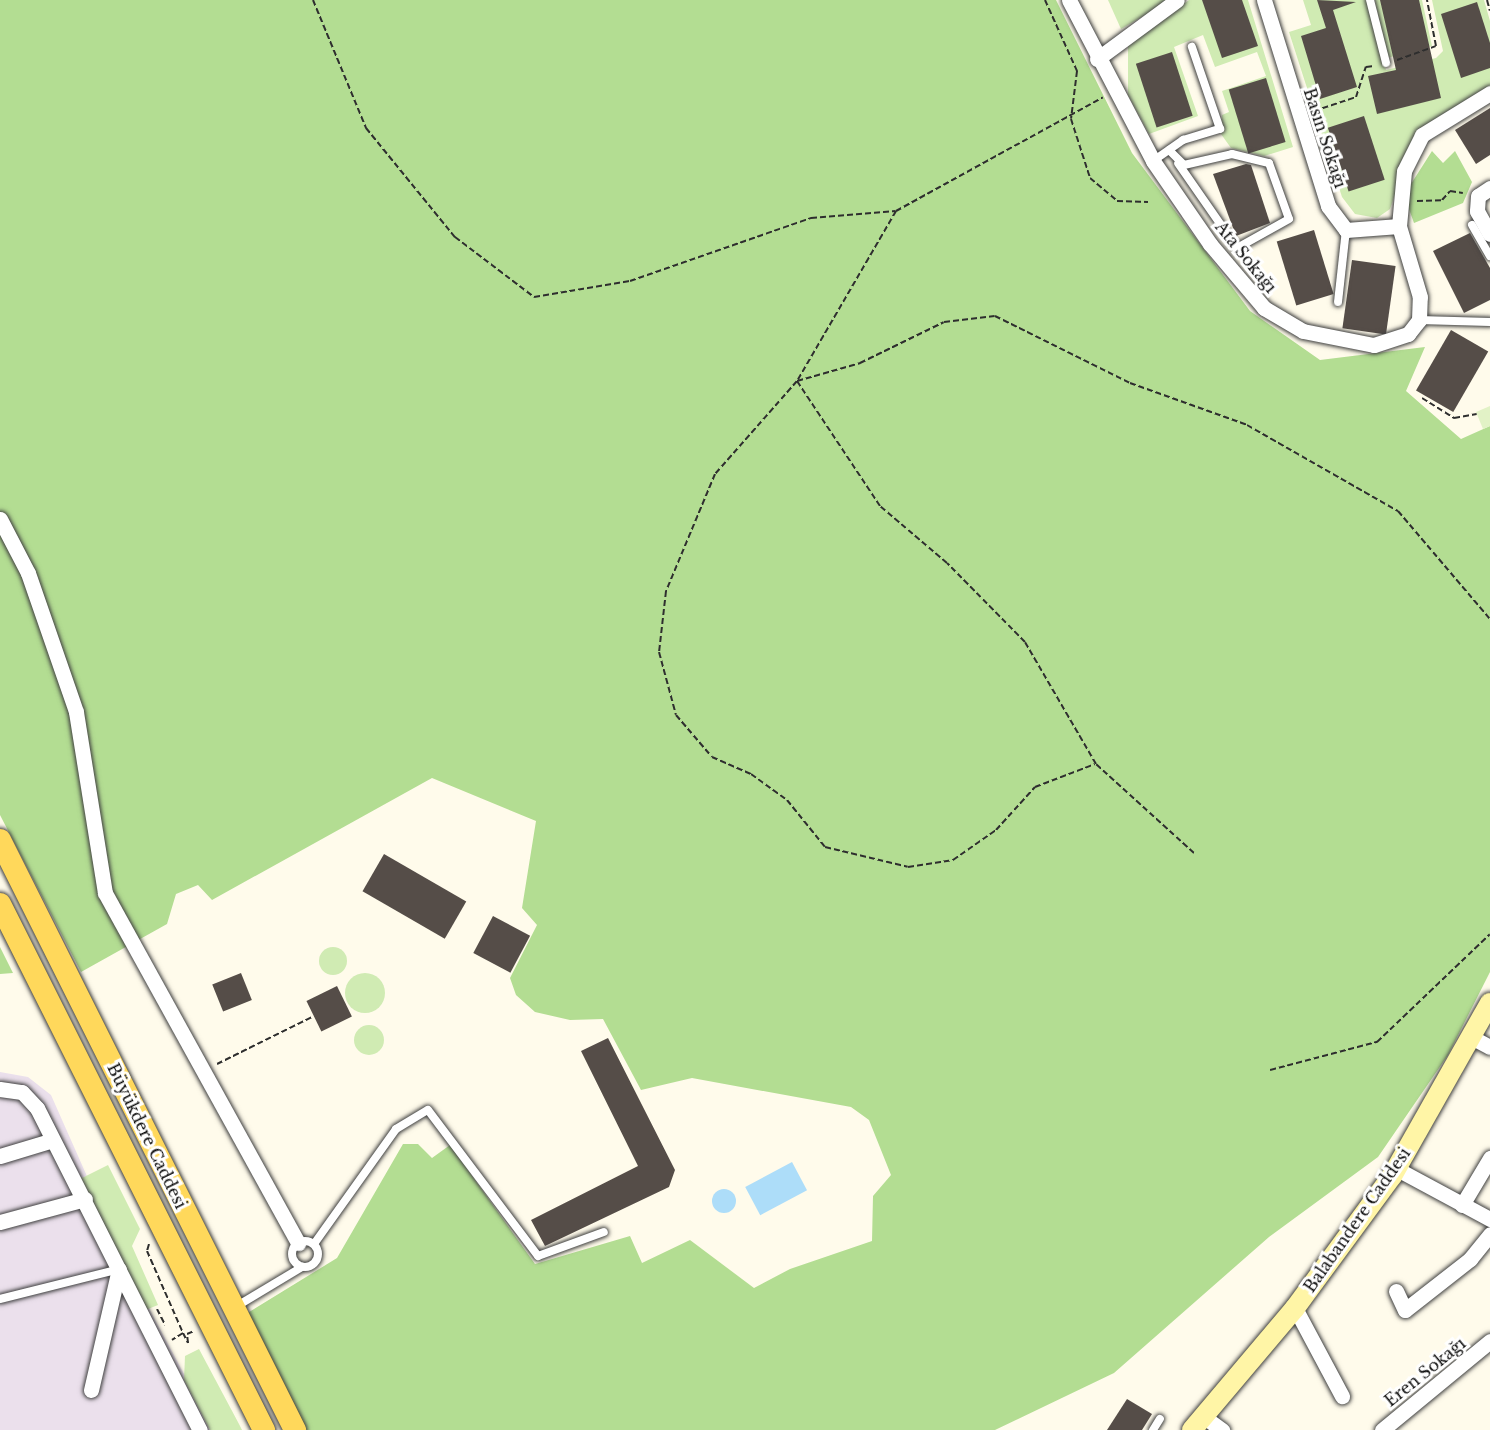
<!DOCTYPE html>
<meta charset="utf-8">
<style>
body{margin:0}
#map{position:relative;width:1490px;height:1430px;overflow:hidden;background:#fffbeb;font-family:"Libre Baskerville",serif}
div>[style]{position:absolute}
[style*='--x']{left:calc(var(--x)*1px);top:calc(var(--y)*1px);width:calc(var(--w)*1px);rotate:calc(var(--a)*1deg)}
.industrial>*{inset:0;background:#ebe0ec}
.green>*{inset:0;background:#d0ebb3}
.round{border-radius:50%}
.forest>*{inset:0;background:#b3dd92}
.pitch>*{inset:0;background:#e2f2c6}
.water>*{inset:0;background:#adddf9;transform-origin:0 0}
.building>*{inset:0;background:#554d48;transform-origin:0 0}
.path>*{height:2px;margin-top:-1px;transform-origin:0;background:repeating-linear-gradient(90deg,#2e2e2e 0 6px,transparent 0 9px)}
.roads{filter:drop-shadow(0 0 2px #3f3f3f) drop-shadow(0 0 2px #3f3f3f)}
.service>*{height:8px;margin:-4px;padding:0 4px;transform-origin:4px;border-radius:4px;background:#fff}
.service>.ring{margin:-4px;padding:0;box-sizing:content-box;background:none;border:8px solid #fff;border-radius:50%}
.minor>*{height:15px;margin:-7.5px;padding:0 7.5px;transform-origin:7.5px;border-radius:7.5px;background:#fff}
.secondary>*{height:20px;margin:-10px;padding:0 10px;transform-origin:10px;border-radius:10px;background:#fff5a6}
.primary>*{height:22px;margin:-11px;padding:0 11px;transform-origin:11px;border-radius:11px;background:#ffd85b}
span{translate:-50% -50%;white-space:nowrap;text-align:center;line-height:1.15;-webkit-text-stroke:6px #fff;paint-order:stroke}
.street-label{font-size:16px;color:#0c0c0c}
</style>
<div id="map">
<div class="industrial">
<i style="clip-path:polygon(0 1072px,28px 1077px,51px 1095px,129px 1271px,214px 1430px,0 1430px)"></i>
</div>
<div class="green">
<i style="clip-path:polygon(1108px 0,1171px 0,1121px 29px)"></i>
<i style="clip-path:polygon(1189px 0,1248px 0,1293px 147px,1264px 156px,1231px 148px,1221px 134px,1222px 115px,1229px 112px,1222px 91px,1266px 76px,1257px 52px,1215px 67px,1203px 35px,1174px 47px,1198px 116px,1149px 134px,1128px 95px,1128px 46px)"></i>
<i style="clip-path:polygon(1303px 0,1367px 0,1386px 70px,1436px 58px,1443px 51px,1432px 0,1484px 0,1490px 21px,1490px 88px,1416px 134px,1390px 209px,1377px 218px,1355px 214px,1342px 197px,1289px 32px,1311px 25px)"></i>
<i style="clip-path:polygon(1375px 0,1422px 0,1432px 46px,1387px 58px)"></i>
<i class="round" style="left:319px;top:947px;width:28px;height:28px"></i>
<i class="round" style="left:345px;top:973px;width:40px;height:40px"></i>
<i class="round" style="left:354px;top:1025px;width:30px;height:30px"></i>
<i style="clip-path:polygon(108px 1165px,140px 1229px,132px 1246px,158px 1305px,143px 1311px,80px 1179px)"></i>
<i style="clip-path:polygon(199px 1349px,239px 1424px,242px 1430px,210px 1430px,184px 1380px,185px 1356px)"></i>
</div>
<div class="forest">
<i style="clip-path:polygon(0 0,1056px 0,1132px 153px,1250px 311px,1320px 360px,1425px 347px,1406px 391px,1461px 439px,1490px 426px,1490px 972px,1448px 1055px,1378px 1157px,1269px 1237px,1114px 1373px,995px 1430px,305px 1430px,246px 1314px,337px 1258px,403px 1144px,418px 1144px,432px 1158px,450px 1145px,535px 1264px,630px 1236px,642px 1263px,690px 1240px,754px 1288px,790px 1269px,872px 1241px,873px 1196px,891px 1175px,869px 1120px,851px 1107px,692px 1078px,641px 1090px,603px 1019px,570px 1020px,535px 1012px,516px 995px,510px 978px,537px 925px,522px 908px,536px 821px,432px 778px,212px 900px,198px 885px,176px 894px,167px 924px,81px 972px,0 815px)"></i>
<i style="clip-path:polygon(1432px 151px,1443px 163px,1455px 151px,1472px 182px,1463px 203px,1414px 223px,1404px 195px)"></i>
<i style="clip-path:polygon(0 947px,13px 973px,0 974px)"></i>
</div>
<div class="pitch">
<i style="clip-path:polygon(1490px 406px,1490px 426px,1483px 429px,1476px 412px)"></i>
</div>
<div class="water">
<i style="left:792px;top:1162px;width:32px;height:53px;rotate:62deg"></i>
<i class="round" style="left:712px;top:1189px;width:24px;height:24px"></i>
</div>
<div class="building">
<i style="clip-path:polygon(1202px 0,1242px 0,1258px 46px,1222px 58px)"></i>
<i style="clip-path:polygon(1317px 0,1356px 2px,1333px 10px,1357px 87px,1320px 99px,1301px 36px,1326px 28px)"></i>
<i style="clip-path:polygon(1380px 0,1419px 0,1441px 98px,1377px 114px,1368px 76px,1396px 70px)"></i>
<i style="clip-path:polygon(1477px 2px,1490px 43px,1490px 68px,1461px 78px,1441px 14px)"></i>
<i style="left:1172px;top:52px;width:67px;height:38px;rotate:72deg"></i>
<i style="left:1266px;top:78px;width:67px;height:39px;rotate:73deg"></i>
<i style="clip-path:polygon(1490px 108px,1490px 155px,1476px 164px,1455px 130px)"></i>
<i style="left:1364px;top:116px;width:67px;height:38px;rotate:72deg"></i>
<i style="clip-path:polygon(1246px 164px,1251px 165px,1270px 223px,1236px 236px,1213px 174px)"></i>
<i style="left:1314px;top:230px;width:67px;height:39px;rotate:73deg"></i>
<i style="clip-path:polygon(1470px 233px,1490px 268px,1490px 300px,1464px 313px,1433px 251px)"></i>
<i style="left:1352px;top:260px;width:44px;height:69px;rotate:8deg"></i>
<i style="left:1451px;top:330px;width:43px;height:70px;rotate:30deg"></i>
<i style="left:384px;top:854px;width:95px;height:43px;rotate:30deg"></i>
<i style="left:493px;top:916px;width:42px;height:42px;rotate:28deg"></i>
<i style="left:241px;top:973px;width:29px;height:31px;rotate:68deg"></i>
<i style="left:337px;top:986px;width:34px;height:34px;rotate:64deg"></i>
<i style="clip-path:polygon(608px 1038px,675px 1170px,669px 1187px,545px 1246px,531px 1220px,638px 1166px,581px 1051px)"></i>
<i style="clip-path:polygon(1127px 1399px,1152px 1414px,1142px 1430px,1107px 1430px)"></i>
</div>
<div class="path">
<i style="--x:313;--y:0;--w:139;--a:67.5"></i>
<i style="--x:366;--y:128;--w:141;--a:50.8"></i>
<i style="--x:455;--y:237;--w:99;--a:37.2"></i>
<i style="--x:534;--y:297;--w:97;--a:-9.5"></i>
<i style="--x:630;--y:281;--w:192;--a:-19.2"></i>
<i style="--x:811;--y:218;--w:85;--a:-4.7"></i>
<i style="--x:896;--y:211;--w:236;--a:-28.8"></i>
<i style="--x:1045;--y:0;--w:78;--a:65.7"></i>
<i style="--x:1077;--y:71;--w:48;--a:97.1"></i>
<i style="--x:1071;--y:119;--w:62;--a:72.1"></i>
<i style="--x:1090;--y:178;--w:35;--a:40"></i>
<i style="--x:1117;--y:201;--w:31;--a:2"></i>
<i style="--x:1487;--y:0;--w:11;--a:75"></i>
<i style="--x:1397;--y:60;--w:41;--a:-19.7"></i>
<i style="--x:1436;--y:46;--w:47;--a:-101.1"></i>
<i style="--x:1314;--y:111;--w:44;--a:-18.4"></i>
<i style="--x:1356;--y:97;--w:32;--a:-72"></i>
<i style="--x:1366;--y:67;--w:8;--a:-7"></i>
<i style="--x:1417;--y:201;--w:25;--a:-2"></i>
<i style="--x:1442;--y:200;--w:12;--a:-48"></i>
<i style="--x:1450;--y:191;--w:13;--a:9"></i>
<i style="--x:896;--y:211;--w:197;--a:120.2"></i>
<i style="--x:797;--y:381;--w:124;--a:131.4"></i>
<i style="--x:715;--y:474;--w:127;--a:112.7"></i>
<i style="--x:666;--y:591;--w:61;--a:96.5"></i>
<i style="--x:659;--y:652;--w:65;--a:74.9"></i>
<i style="--x:676;--y:715;--w:55;--a:49.4"></i>
<i style="--x:712;--y:757;--w:43;--a:23.6"></i>
<i style="--x:751;--y:774;--w:44;--a:35.8"></i>
<i style="--x:787;--y:800;--w:60;--a:51"></i>
<i style="--x:825;--y:847;--w:85;--a:13.5"></i>
<i style="--x:908;--y:867;--w:46;--a:-8.8"></i>
<i style="--x:953;--y:860;--w:52;--a:-34.9"></i>
<i style="--x:996;--y:830;--w:58;--a:-47.8"></i>
<i style="--x:1035;--y:787;--w:64;--a:-21"></i>
<i style="--x:1422;--y:398;--w:38;--a:32"></i>
<i style="--x:1454;--y:418;--w:23;--a:-10"></i>
<i style="--x:1194;--y:853;--w:132;--a:-137.8"></i>
<i style="--x:1096;--y:764;--w:141;--a:-120.2"></i>
<i style="--x:1025;--y:642;--w:111;--a:-134.6"></i>
<i style="--x:947;--y:563;--w:88;--a:-139.6"></i>
<i style="--x:880;--y:506;--w:150;--a:-123.6"></i>
<i style="--x:797;--y:381;--w:66;--a:-15.9"></i>
<i style="--x:860;--y:363;--w:93;--a:-26"></i>
<i style="--x:944;--y:322;--w:51;--a:-6.7"></i>
<i style="--x:995;--y:316;--w:151;--a:26.4"></i>
<i style="--x:1130;--y:383;--w:124;--a:19.7"></i>
<i style="--x:1247;--y:425;--w:174;--a:29.7"></i>
<i style="--x:1398;--y:511;--w:142;--a:49.6"></i>
<i style="--x:217;--y:1064;--w:108;--a:-26.3"></i>
<i style="--x:1270;--y:1070;--w:111;--a:-14.7"></i>
<i style="--x:1377;--y:1042;--w:156;--a:-43.7"></i>
<i style="--x:149;--y:1244;--w:7;--a:106"></i>
<i style="--x:147;--y:1251;--w:90;--a:66.3"></i>
<i style="--x:183;--y:1333;--w:13;--a:148"></i>
<i style="--x:157;--y:1309;--w:18;--a:63"></i>
<i style="--x:183;--y:1333;--w:11;--a:63"></i>
<i style="--x:188;--y:1343;--w:9;--a:-96"></i>
<i style="--x:187;--y:1334;--w:8;--a:-23"></i>
</div>
<div class="roads">
<div class="service">
<i style="--x:1370;--y:0;--w:65;--a:75.7"></i>
<i style="--x:1169;--y:150;--w:21;--a:45"></i>
<i style="--x:1184;--y:165;--w:49;--a:-12.9"></i>
<i style="--x:1232;--y:154;--w:38;--a:14"></i>
<i style="--x:1269;--y:163;--w:59;--a:70.3"></i>
<i style="--x:1289;--y:219;--w:60;--a:150.9"></i>
<i style="--x:1237;--y:248;--w:103;--a:-124.8"></i>
<i style="--x:1153;--y:161;--w:37;--a:-35"></i>
<i style="--x:1183;--y:140;--w:39;--a:-17"></i>
<i style="--x:1220;--y:129;--w:87;--a:-108.9"></i>
<i style="--x:1472;--y:225;--w:36;--a:60"></i>
<i style="--x:1338;--y:302;--w:72;--a:-83.7"></i>
<i style="--x:1419;--y:320;--w:71;--a:1.6"></i>
<i class="ring" style="left:292px;top:1241px;width:18px;height:18px"></i>
<i style="--x:314;--y:1244;--w:141;--a:-54.5"></i>
<i style="--x:396;--y:1129;--w:37;--a:-31"></i>
<i style="--x:428;--y:1110;--w:183;--a:53"></i>
<i style="--x:538;--y:1256;--w:70;--a:-20"></i>
<i style="--x:0;--y:1299;--w:123;--a:-14.1"></i>
<i style="--x:237;--y:1306;--w:76;--a:-31"></i>
<i style="--x:1153;--y:1430;--w:13;--a:-58"></i>
</div>
<div class="minor">
<i style="--x:1069;--y:0;--w:182;--a:62.4"></i>
<i style="--x:1153;--y:161;--w:101;--a:55.5"></i>
<i style="--x:1210;--y:244;--w:84;--a:49.8"></i>
<i style="--x:1264;--y:308;--w:45;--a:30.5"></i>
<i style="--x:1303;--y:331;--w:72;--a:11.2"></i>
<i style="--x:1374;--y:345;--w:36;--a:-18"></i>
<i style="--x:1408;--y:334;--w:18;--a:-52"></i>
<i style="--x:1419;--y:320;--w:23;--a:-88"></i>
<i style="--x:1420;--y:297;--w:74;--a:-106.5"></i>
<i style="--x:1399;--y:226;--w:55;--a:-84.8"></i>
<i style="--x:1404;--y:171;--w:40;--a:-63.4"></i>
<i style="--x:1422;--y:135;--w:80;--a:-31.7"></i>
<i style="--x:1264;--y:0;--w:216;--a:72.7"></i>
<i style="--x:1328;--y:206;--w:30;--a:53"></i>
<i style="--x:1346;--y:230;--w:53;--a:-4.3"></i>
<i style="--x:1097;--y:59;--w:99;--a:-36.4"></i>
<i style="--x:1490;--y:188;--w:14;--a:146"></i>
<i style="--x:1478;--y:196;--w:15;--a:94"></i>
<i style="--x:1477;--y:211;--w:26;--a:61"></i>
<i style="--x:0;--y:519;--w:61;--a:62.6"></i>
<i style="--x:28;--y:573;--w:147;--a:70.9"></i>
<i style="--x:76;--y:712;--w:183;--a:80.9"></i>
<i style="--x:105;--y:893;--w:400;--a:61.1"></i>
<i style="--x:1471;--y:1037;--w:21;--a:28"></i>
<i style="--x:0;--y:1089;--w:22;--a:8"></i>
<i style="--x:22;--y:1092;--w:22;--a:47"></i>
<i style="--x:37;--y:1108;--w:361;--a:63.2"></i>
<i style="--x:0;--y:1156;--w:55;--a:-16.8"></i>
<i style="--x:1397;--y:1169;--w:106;--a:28.3"></i>
<i style="--x:1462;--y:1205;--w:55;--a:-59.2"></i>
<i style="--x:0;--y:1222;--w:88;--a:-15.1"></i>
<i style="--x:1396;--y:1291;--w:21;--a:65"></i>
<i style="--x:1405;--y:1310;--w:83;--a:-38.1"></i>
<i style="--x:1470;--y:1259;--w:32;--a:-51"></i>
<i style="--x:1295;--y:1308;--w:100;--a:61.9"></i>
<i style="--x:91;--y:1390;--w:124;--a:-77"></i>
<i style="--x:1211;--y:1422;--w:14;--a:36"></i>
<i style="--x:1382;--y:1430;--w:140;--a:-39.5"></i>
</div>
<div class="secondary">
<i style="--x:1192;--y:1430;--w:160;--a:-49.8"></i>
<i style="--x:1295;--y:1308;--w:164;--a:-53.7"></i>
<i style="--x:1392;--y:1176;--w:199;--a:-60.5"></i>
</div>
<div class="primary">
<i style="--x:0;--y:840;--w:660;--a:63.43"></i>
<i style="--x:0;--y:904;--w:589;--a:63.35"></i>
</div>
</div>
<div class="street-label">
<span style="left:1325px;top:138px;rotate:72deg">Basın Sokağı</span>
<span style="left:1246px;top:257px;rotate:51deg">Ata Sokağı</span>
<span style="left:147px;top:1136px;rotate:64deg">Büyükdere Caddesi</span>
<span style="left:1357px;top:1220px;rotate:-55deg">Balabandere Caddesi</span>
<span style="left:1425px;top:1372px;rotate:-39deg">Eren Sokağı</span>
</div>
</div>
